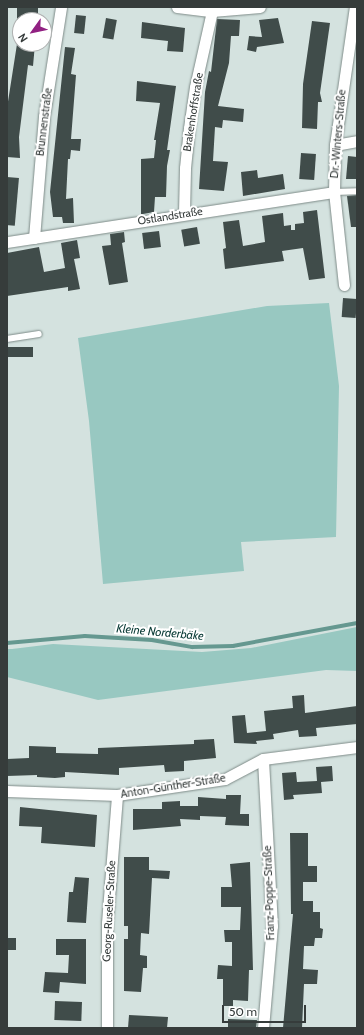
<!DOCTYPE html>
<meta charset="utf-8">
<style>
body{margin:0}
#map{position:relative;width:364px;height:1035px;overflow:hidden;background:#d4e2df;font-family:Cabin,sans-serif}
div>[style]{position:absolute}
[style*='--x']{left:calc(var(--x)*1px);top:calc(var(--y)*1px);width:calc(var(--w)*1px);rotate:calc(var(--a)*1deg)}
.green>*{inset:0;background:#98c8c1}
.stream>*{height:3.5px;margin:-1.75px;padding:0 1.75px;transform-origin:1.75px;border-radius:1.75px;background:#659890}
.building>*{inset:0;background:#404c4a;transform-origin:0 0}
.roads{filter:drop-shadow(0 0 1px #7e8b88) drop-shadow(0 0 1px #7e8b88)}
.lane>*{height:5.5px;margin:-2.75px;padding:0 2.75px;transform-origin:2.75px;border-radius:2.75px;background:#fff}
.street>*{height:11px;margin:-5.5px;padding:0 5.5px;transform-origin:5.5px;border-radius:5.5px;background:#fff}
span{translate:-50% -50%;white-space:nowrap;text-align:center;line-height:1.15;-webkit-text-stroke:4px #fff;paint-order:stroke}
.street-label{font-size:11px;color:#363c3b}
.water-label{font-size:12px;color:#083a35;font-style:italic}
.frame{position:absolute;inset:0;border:8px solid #363c3b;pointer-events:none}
.north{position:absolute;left:12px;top:12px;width:40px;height:40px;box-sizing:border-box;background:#fff;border:1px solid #afb1b1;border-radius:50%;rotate:237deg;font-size:11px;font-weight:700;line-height:16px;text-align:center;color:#363c3b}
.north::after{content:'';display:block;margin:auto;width:14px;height:18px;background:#912182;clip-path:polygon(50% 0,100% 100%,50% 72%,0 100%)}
.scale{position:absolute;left:222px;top:1005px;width:84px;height:18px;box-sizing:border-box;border:2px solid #363c3b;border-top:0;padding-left:5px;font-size:12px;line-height:14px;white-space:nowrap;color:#363c3b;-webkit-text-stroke:3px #fff;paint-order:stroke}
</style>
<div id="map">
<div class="green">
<i style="clip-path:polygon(329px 303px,339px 386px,336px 537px,241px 542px,244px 571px,103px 584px,89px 421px,78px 338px,267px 306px)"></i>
<i style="clip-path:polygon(357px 627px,357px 671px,326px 670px,98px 700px,7px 677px,7px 649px,12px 649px,53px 644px,202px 652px,251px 648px)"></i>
</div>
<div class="stream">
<i style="--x:7;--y:643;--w:78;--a:-5.1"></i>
<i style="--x:85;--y:636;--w:67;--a:3.4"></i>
<i style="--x:152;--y:640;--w:41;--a:9.9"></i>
<i style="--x:192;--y:647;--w:41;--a:-1.4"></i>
<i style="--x:233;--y:646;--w:126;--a:-10.5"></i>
</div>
<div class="building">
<i style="left:17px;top:7px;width:21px;height:13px"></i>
<i style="left:76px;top:15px;width:10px;height:18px;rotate:6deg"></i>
<i style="left:106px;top:18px;width:11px;height:20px;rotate:10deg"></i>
<i style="clip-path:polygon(278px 18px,284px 43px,257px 47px,256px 52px,247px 50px,249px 36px,262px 37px,259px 20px)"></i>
<i style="clip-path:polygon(217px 19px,240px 20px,239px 36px,231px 36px,229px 63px,218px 106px,244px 109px,243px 122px,223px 120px,222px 128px,215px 127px,213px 161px,228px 162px,224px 191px,199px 189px,205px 92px,209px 71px,211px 72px)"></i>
<i style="clip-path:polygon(312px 21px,330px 23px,320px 93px,322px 102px,318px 102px,317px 129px,302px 128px,303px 84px)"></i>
<i style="clip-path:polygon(142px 22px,185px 28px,183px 52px,167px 51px,168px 41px,141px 38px)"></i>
<i style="clip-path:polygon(17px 44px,35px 44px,33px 66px,28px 65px,19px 137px,20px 158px,7px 157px,7px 108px)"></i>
<i style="clip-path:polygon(65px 47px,75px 48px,71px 74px,76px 75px,71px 139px,81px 139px,80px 151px,71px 150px,70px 159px,68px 159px,66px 199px,73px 198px,74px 223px,63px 223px,62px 217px,53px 217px,50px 192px)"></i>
<i style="clip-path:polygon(137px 81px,176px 86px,167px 150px,170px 150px,167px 166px,166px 197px,155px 197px,154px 212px,143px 214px,141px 214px,141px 159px,154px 158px,156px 140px,154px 140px,160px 103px,136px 101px)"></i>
<i style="left:301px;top:153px;width:15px;height:26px;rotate:4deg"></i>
<i style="clip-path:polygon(348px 156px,357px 157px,357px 179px,346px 179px)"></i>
<i style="clip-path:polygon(257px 170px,258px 178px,283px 174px,285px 189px,243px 196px,241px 172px)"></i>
<i style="left:7px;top:177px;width:12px;height:48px;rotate:5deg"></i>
<i style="clip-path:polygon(357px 195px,357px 227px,351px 227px,347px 196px)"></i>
<i style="clip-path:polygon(317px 210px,325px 278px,309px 280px,303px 248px,282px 251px,284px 261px,225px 269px,223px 249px,226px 248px,223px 222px,239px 220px,243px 246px,265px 242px,262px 216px,283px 213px,284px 226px,291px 225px,291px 230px,295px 230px,295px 224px,304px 223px,303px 212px)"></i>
<i style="left:197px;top:227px;width:17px;height:16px;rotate:80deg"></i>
<i style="left:159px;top:231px;width:16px;height:17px;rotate:83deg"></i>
<i style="clip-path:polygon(124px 232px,125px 242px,122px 243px,128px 282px,109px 285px,102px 246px,111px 245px,110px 234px)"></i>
<i style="clip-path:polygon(77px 240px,80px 258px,74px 259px,80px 289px,68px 291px,68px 287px,7px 296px,7px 253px,39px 247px,44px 272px,65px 268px,61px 243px)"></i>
<i style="left:343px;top:298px;width:14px;height:19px;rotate:4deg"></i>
<i style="left:33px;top:347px;width:10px;height:26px;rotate:90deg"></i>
<i style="clip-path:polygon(304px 695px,305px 713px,357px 706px,357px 724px,316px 728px,317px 736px,299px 737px,298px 730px,273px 734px,274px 739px,256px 741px,257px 744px,234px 743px,232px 716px,245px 715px,247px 733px,266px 731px,264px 711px,293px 708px,292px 696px)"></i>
<i style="clip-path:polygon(214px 739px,216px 758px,184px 761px,184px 771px,165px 772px,164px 765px,119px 768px,119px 775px,65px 772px,65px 777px,55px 778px,37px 777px,37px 775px,7px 776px,7px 759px,29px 758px,29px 746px,56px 747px,56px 753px,98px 754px,98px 748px,194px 744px,194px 740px)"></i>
<i style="clip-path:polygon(332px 766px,333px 781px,321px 782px,322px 793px,293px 795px,294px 799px,284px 800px,282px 773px,296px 772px,297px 782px,317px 781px,316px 767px)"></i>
<i style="clip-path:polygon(226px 795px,241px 795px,240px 814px,249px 814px,249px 826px,225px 825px,226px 817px,200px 816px,200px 820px,180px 819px,181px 826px,133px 830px,133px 809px,162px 809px,162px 802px,180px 801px,180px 806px,198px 806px,198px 797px,226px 799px)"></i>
<i style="clip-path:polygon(20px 807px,97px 815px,95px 847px,41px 843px,42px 827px,19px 826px)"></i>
<i style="clip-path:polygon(290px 833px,308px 833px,308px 866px,317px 866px,317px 882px,303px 882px,303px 901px,313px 901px,313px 912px,320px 912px,320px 928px,323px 929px,322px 938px,315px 938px,314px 946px,304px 946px,303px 969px,318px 970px,317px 984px,304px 984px,302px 1028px,283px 1028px,293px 914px,291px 914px)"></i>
<i style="clip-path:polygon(124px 857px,149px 857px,149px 870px,170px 871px,169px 879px,152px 878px,149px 934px,141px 933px,140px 955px,147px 956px,147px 968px,143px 968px,141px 992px,124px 991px,124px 939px,128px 939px,128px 926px,124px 926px)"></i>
<i style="clip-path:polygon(250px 862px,253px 970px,249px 970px,248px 1001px,233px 1000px,233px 1006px,223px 1006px,223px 979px,217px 979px,218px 965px,232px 966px,232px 942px,225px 942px,224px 930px,240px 930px,241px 907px,221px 907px,221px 887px,232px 887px,230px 864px)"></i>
<i style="clip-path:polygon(75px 877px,89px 878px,86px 923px,67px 922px,69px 892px,73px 892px)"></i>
<i style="left:7px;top:938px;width:9px;height:12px"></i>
<i style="clip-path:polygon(56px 939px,86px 939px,86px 984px,60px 982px,59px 993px,43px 992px,45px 972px,68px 973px,69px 955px,56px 955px)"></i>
<i style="left:55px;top:1001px;width:27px;height:19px;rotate:2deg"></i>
<i style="clip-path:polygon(129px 1015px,168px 1017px,167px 1028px,128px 1028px)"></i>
<i style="clip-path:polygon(228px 1019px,257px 1020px,256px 1028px,228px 1028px)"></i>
</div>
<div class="roads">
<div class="lane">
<i style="--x:334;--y:192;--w:23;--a:-2"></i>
<i style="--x:7;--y:339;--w:32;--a:-9"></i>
</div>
<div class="street">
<i style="--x:177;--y:7;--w:35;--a:7"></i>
<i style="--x:212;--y:11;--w:48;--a:-4.8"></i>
<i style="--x:335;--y:145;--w:22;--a:-10"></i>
<i style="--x:184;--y:213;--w:45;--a:-88.7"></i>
<i style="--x:185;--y:168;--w:40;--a:-84.3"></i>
<i style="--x:189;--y:128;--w:41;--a:-81.7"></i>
<i style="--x:195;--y:87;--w:78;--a:-77.4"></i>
<i style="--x:34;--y:238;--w:122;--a:-85.3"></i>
<i style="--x:44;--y:116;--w:110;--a:-81.1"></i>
<i style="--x:7;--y:242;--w:331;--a:-8.7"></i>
<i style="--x:344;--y:285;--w:94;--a:-96.1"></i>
<i style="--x:334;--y:192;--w:47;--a:-88.8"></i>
<i style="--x:335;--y:145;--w:139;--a:-81.8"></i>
<i style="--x:7;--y:791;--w:110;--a:2.1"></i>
<i style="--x:117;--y:795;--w:109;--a:-8.4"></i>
<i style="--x:225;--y:779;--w:43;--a:-27.8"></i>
<i style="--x:263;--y:759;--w:95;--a:-7.3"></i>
<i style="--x:107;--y:1028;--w:105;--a:-90"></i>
<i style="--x:107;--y:923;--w:128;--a:-85.5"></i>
<i style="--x:263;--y:1028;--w:102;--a:-85"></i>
<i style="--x:272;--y:926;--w:167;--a:-93.1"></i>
</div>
</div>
<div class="street-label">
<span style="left:193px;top:112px;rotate:-81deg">Brakenhoffstraße</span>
<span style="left:44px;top:122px;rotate:-83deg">Brunnenstraße</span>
<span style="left:338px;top:134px;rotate:-85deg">Dr.-Winters-Straße</span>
<span style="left:170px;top:216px;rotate:-9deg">Ostlandstraße</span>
<span style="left:173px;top:786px;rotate:-9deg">Anton-Günther-Straße</span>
<span style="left:269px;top:893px;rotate:-92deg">Franz-Poppe-Straße</span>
<span style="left:109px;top:911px;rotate:-87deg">Georg-Ruseler-Straße</span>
</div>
<div class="water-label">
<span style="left:160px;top:632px;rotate:5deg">Kleine Norderbäke</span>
</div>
<div class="frame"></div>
<div class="north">N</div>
<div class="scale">50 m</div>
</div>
